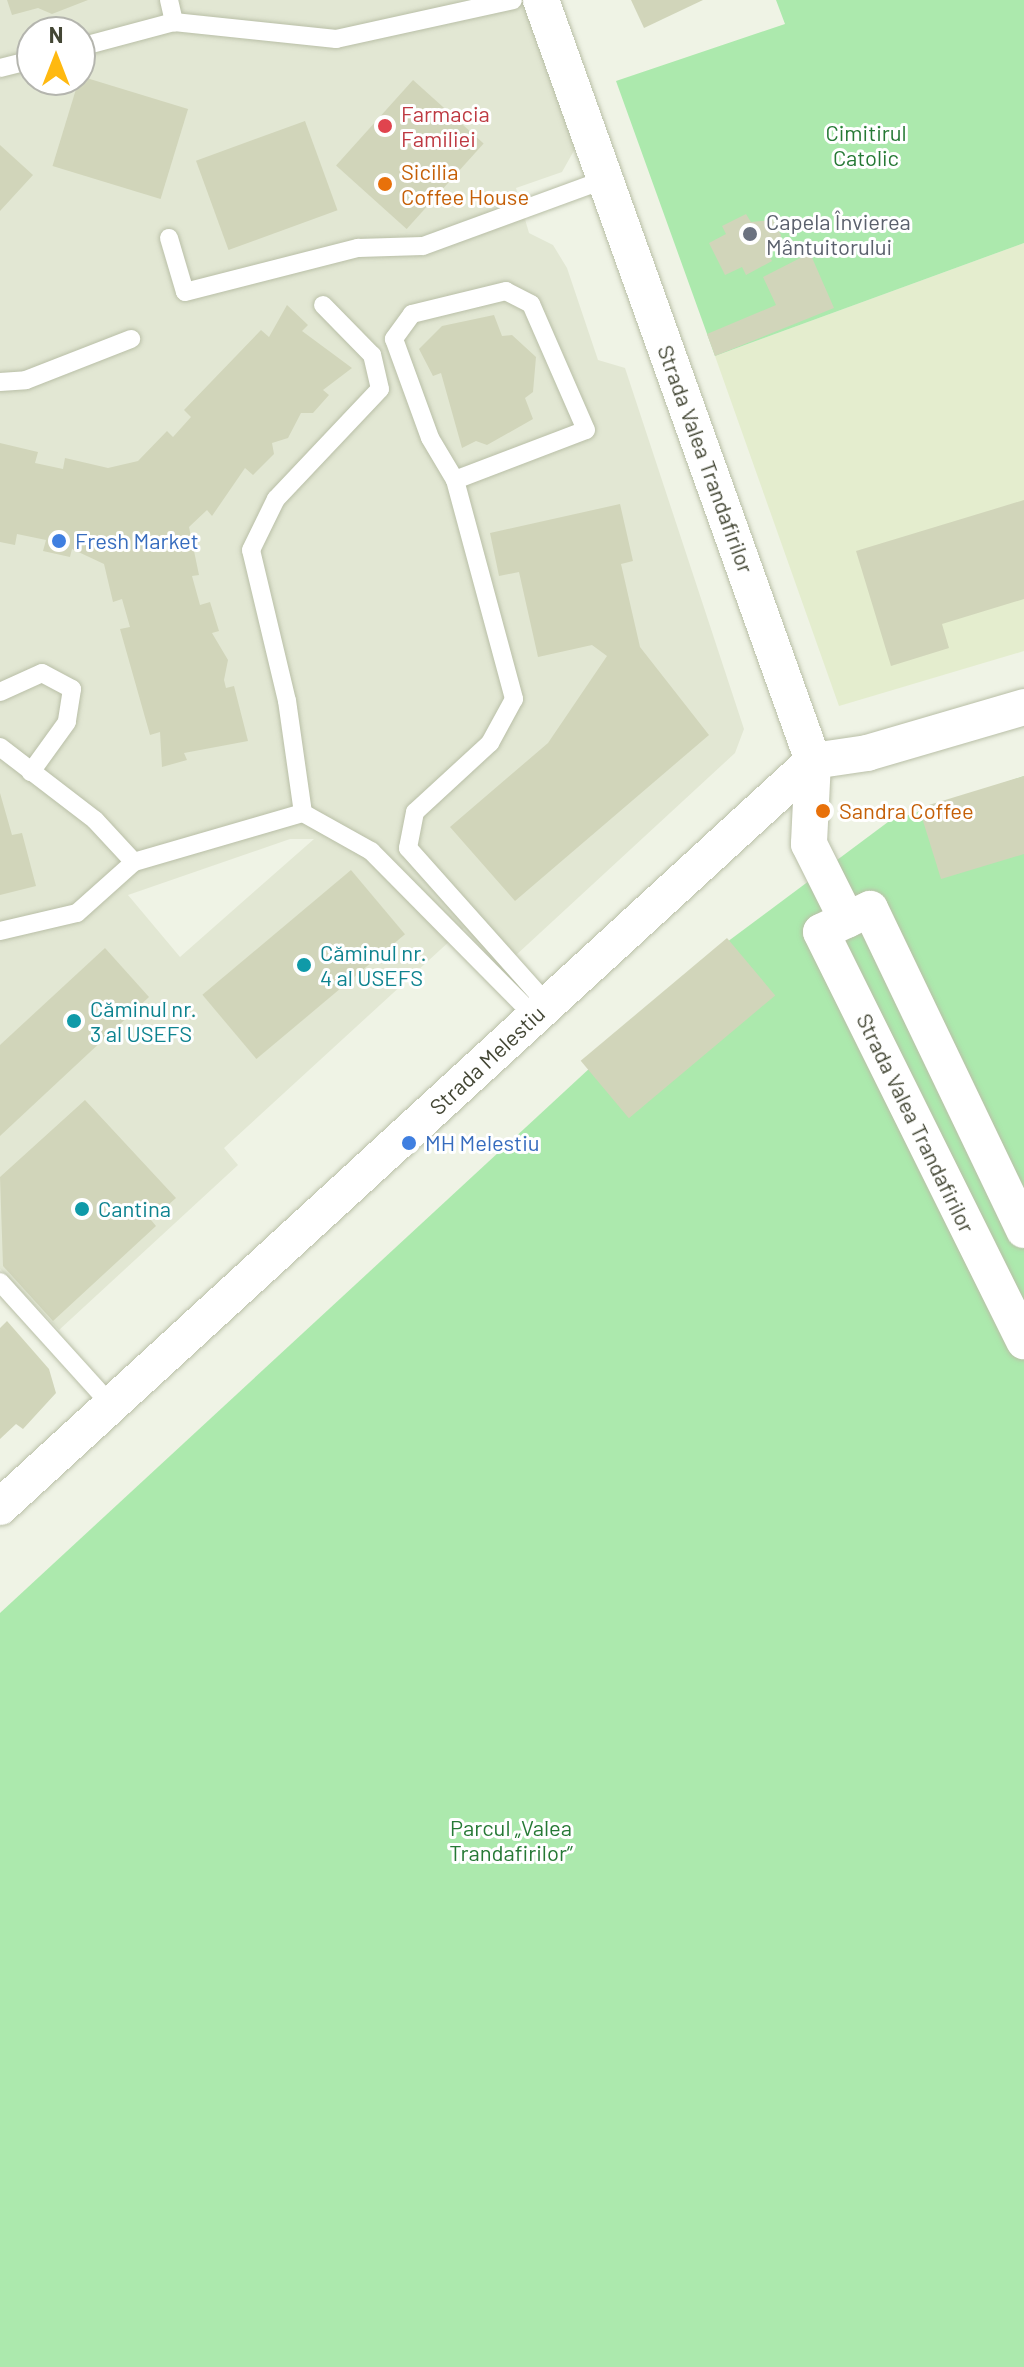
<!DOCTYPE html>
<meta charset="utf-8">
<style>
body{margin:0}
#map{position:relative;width:1024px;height:2367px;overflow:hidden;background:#eff3e5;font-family:Barlow,sans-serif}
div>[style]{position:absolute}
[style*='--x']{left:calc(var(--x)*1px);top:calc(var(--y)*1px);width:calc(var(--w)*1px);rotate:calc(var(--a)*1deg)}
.residential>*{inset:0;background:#e2e7d3}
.education>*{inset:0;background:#e4edce}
.green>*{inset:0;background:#ace9ad}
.building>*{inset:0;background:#d1d5ba;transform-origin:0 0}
.roads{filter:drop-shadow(0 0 2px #b9bfa7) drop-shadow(0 0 2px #b9bfa7)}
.lane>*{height:18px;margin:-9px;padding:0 9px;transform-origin:9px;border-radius:9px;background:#fff}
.street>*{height:36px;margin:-18px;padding:0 18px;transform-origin:18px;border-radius:18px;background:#fff}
.dots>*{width:22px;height:22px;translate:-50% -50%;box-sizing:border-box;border:4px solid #fff;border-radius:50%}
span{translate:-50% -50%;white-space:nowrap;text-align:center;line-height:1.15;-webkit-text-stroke:6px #fff;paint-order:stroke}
.health-label{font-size:22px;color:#be3a42}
.left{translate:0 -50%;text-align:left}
.park-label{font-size:22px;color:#267935}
.food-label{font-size:22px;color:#c56008}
.worship-label{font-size:22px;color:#5b616d}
.street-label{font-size:22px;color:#434634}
.shop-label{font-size:22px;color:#366cbe}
.culture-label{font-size:22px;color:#0d838f}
.north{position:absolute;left:16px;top:16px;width:80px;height:80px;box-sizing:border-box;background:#fff;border:2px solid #b4b5ae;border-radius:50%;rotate:0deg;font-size:22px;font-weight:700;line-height:32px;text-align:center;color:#434634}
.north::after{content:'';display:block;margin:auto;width:28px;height:36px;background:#ffb910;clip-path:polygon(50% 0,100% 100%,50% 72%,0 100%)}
</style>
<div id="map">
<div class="residential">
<i style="clip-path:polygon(evenodd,0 0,524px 0,576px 147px,562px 172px,516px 188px,529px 233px,553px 245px,567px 268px,598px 360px,625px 368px,744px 729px,735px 753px,503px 967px,464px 928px,224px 1148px,238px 1165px,59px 1330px,0 1269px,0 0,32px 32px,80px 32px,80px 80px,32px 80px,32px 32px,0 0,290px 839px,314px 839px,180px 957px,128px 895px,290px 839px)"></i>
</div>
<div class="education">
<i style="clip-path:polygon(1024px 243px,1024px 651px,839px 706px,715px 356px)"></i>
</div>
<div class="green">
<i style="clip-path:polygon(776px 0,1024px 0,1024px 243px,715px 356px,616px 81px,785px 24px)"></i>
<i style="clip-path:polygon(1024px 776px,1024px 2367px,0 2367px,0 1613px,723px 945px,888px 822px)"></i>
</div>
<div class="building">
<i style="clip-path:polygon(7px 0,88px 0,52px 14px,38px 8px,12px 15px)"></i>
<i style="clip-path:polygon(631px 0,703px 0,644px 28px)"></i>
<i style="left:80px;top:76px;width:113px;height:94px;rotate:17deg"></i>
<i style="left:413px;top:80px;width:95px;height:115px;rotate:42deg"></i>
<i style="left:305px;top:121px;width:95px;height:116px;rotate:70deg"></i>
<i style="clip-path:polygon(0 145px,33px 175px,0 211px)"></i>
<i style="clip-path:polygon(746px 214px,751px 222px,773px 220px,781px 235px,778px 248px,768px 254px,772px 261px,746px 275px,742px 267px,725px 275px,709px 243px,726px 234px,722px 226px)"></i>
<i style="clip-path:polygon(810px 253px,834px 308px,715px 356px,707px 334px,776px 305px,763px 277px)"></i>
<i style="clip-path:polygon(287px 305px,308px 325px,302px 331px,352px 368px,323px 390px,329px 395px,313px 413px,301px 413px,288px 438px,272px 443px,274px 454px,253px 475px,245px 468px,212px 516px,207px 510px,189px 527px,199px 575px,192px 576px,200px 605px,210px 602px,219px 631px,212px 633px,228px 660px,224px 680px,226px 688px,234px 686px,248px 741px,184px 753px,187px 760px,162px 767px,160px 732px,150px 735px,120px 629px,130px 627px,122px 599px,113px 602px,104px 564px,72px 549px,70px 557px,43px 551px,46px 540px,17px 534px,15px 545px,0 542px,0 443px,38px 452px,35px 463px,63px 469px,65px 458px,108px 468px,138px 461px,167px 431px,173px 437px,191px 417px,184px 410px,261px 330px,269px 337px)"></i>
<i style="clip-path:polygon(494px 315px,502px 336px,512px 335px,536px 357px,533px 392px,525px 398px,533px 419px,487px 445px,476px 441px,462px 448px,441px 373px,433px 376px,419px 349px,442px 326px)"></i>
<i style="clip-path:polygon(1024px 500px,1024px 599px,942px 624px,949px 648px,891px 666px,856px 551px)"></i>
<i style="clip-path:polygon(620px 504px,633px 561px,621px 564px,640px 647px,709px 735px,515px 901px,450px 827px,548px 743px,607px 656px,592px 645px,538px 657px,519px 572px,499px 576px,490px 533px)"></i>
<i style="clip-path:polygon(1024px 776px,1024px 854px,941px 879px,919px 808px)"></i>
<i style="clip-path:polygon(0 793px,12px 835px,22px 833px,36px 886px,0 895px)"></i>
<i style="left:351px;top:870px;width:84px;height:194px;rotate:50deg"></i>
<i style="left:727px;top:938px;width:75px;height:191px;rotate:50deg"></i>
<i style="clip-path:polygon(105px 948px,149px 997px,0 1136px,0 1045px)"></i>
<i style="clip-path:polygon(85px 1100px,176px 1198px,151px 1220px,156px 1226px,53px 1321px,3px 1266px,0 1177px)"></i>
<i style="clip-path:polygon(7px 1321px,49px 1369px,56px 1393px,23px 1429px,16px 1424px,0 1439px,0 1328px)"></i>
</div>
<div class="roads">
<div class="lane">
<i style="--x:169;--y:0;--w:23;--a:77"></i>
<i style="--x:174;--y:22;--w:163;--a:6"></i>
<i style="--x:336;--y:39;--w:181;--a:-12.4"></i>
<i style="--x:80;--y:47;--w:97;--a:-14.9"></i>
<i style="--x:0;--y:68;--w:33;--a:-14"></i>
<i style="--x:169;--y:238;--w:56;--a:73.5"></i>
<i style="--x:185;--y:292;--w:179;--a:-14.3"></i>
<i style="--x:358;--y:248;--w:65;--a:-1.8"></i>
<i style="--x:423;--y:246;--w:195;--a:-20.1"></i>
<i style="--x:0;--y:382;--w:26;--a:-4"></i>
<i style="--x:26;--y:380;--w:113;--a:-21.3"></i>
<i style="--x:455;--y:480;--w:140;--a:-20.9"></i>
<i style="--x:586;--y:430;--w:137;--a:-113.6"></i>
<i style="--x:531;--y:304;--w:28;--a:-153"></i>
<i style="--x:506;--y:291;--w:97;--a:166.3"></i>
<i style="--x:412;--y:314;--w:31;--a:126"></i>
<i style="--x:394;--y:339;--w:105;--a:70"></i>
<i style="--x:430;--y:438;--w:49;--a:59.2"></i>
<i style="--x:455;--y:480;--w:227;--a:74.9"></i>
<i style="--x:514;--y:699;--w:50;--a:118.6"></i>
<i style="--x:490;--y:743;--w:102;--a:137.4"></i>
<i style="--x:415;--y:812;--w:37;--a:101"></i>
<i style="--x:408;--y:848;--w:209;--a:48.3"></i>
<i style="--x:0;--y:692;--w:46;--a:-24.3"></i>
<i style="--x:42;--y:673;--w:34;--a:28"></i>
<i style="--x:72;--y:689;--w:33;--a:99"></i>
<i style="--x:67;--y:722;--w:62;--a:125.8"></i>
<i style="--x:0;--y:747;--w:120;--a:37.5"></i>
<i style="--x:95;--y:820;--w:57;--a:47.1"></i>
<i style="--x:303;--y:813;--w:113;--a:-98.1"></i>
<i style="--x:287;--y:701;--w:155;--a:-103.4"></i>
<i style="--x:251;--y:550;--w:57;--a:-63.9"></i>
<i style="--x:276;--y:499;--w:151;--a:-46.6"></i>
<i style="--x:380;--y:389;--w:35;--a:-103"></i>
<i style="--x:372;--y:355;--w:70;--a:-134.4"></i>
<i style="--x:0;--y:931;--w:79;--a:-13.2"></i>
<i style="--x:77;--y:913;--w:76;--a:-41.8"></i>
<i style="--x:134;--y:862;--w:176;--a:-16.2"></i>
<i style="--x:303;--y:813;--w:78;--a:29.2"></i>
<i style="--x:371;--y:851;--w:232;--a:45.3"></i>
<i style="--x:0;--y:1282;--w:167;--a:47.9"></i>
</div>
<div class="street">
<i style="--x:541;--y:0;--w:808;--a:70.33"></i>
<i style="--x:813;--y:761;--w:83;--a:92.8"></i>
<i style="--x:809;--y:844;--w:85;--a:63.4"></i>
<i style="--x:1024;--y:1230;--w:356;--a:-115.6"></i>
<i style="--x:870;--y:909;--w:54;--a:154.9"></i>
<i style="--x:821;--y:932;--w:457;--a:63.6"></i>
<i style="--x:0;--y:1507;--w:1103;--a:-42.54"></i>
<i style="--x:813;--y:761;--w:55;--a:-8.4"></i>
<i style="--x:867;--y:753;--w:164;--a:-16.3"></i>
</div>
</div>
<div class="dots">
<i style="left:385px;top:126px;background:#e0444e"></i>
<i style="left:385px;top:184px;background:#e8710a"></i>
<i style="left:750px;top:234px;background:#6b7280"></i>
<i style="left:59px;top:541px;background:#3f7fe0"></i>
<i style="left:823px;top:811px;background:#e8710a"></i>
<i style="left:304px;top:965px;background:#0f9aa8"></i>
<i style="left:74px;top:1021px;background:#0f9aa8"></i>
<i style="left:409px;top:1143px;background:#3f7fe0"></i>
<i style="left:82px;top:1209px;background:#0f9aa8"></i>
</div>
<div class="health-label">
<span class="left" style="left:401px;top:126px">Farmacia<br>Familiei</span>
</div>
<div class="park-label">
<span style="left:866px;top:145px">Cimitirul<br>Catolic</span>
<span style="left:511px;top:1840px">Parcul „Valea<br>Trandafirilor”</span>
</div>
<div class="food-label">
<span class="left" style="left:401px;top:184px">Sicilia<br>Coffee House</span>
<span class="left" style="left:839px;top:811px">Sandra Coffee</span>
</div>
<div class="worship-label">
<span class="left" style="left:766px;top:234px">Capela Învierea<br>Mântuitorului</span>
</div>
<div class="street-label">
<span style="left:706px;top:459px;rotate:70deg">Strada Valea Trandafirilor</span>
<span style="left:487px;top:1060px;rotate:-43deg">Strada Melestiu</span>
<span style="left:916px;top:1123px;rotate:64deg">Strada Valea Trandafirilor</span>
</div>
<div class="shop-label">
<span class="left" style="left:75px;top:541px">Fresh Market</span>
<span class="left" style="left:425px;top:1143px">MH Melestiu</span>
</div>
<div class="culture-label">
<span class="left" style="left:320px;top:965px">Căminul nr.<br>4 al USEFS</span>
<span class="left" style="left:90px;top:1021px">Căminul nr.<br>3 al USEFS</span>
<span class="left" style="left:98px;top:1209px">Cantina</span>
</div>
<div class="north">N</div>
</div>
